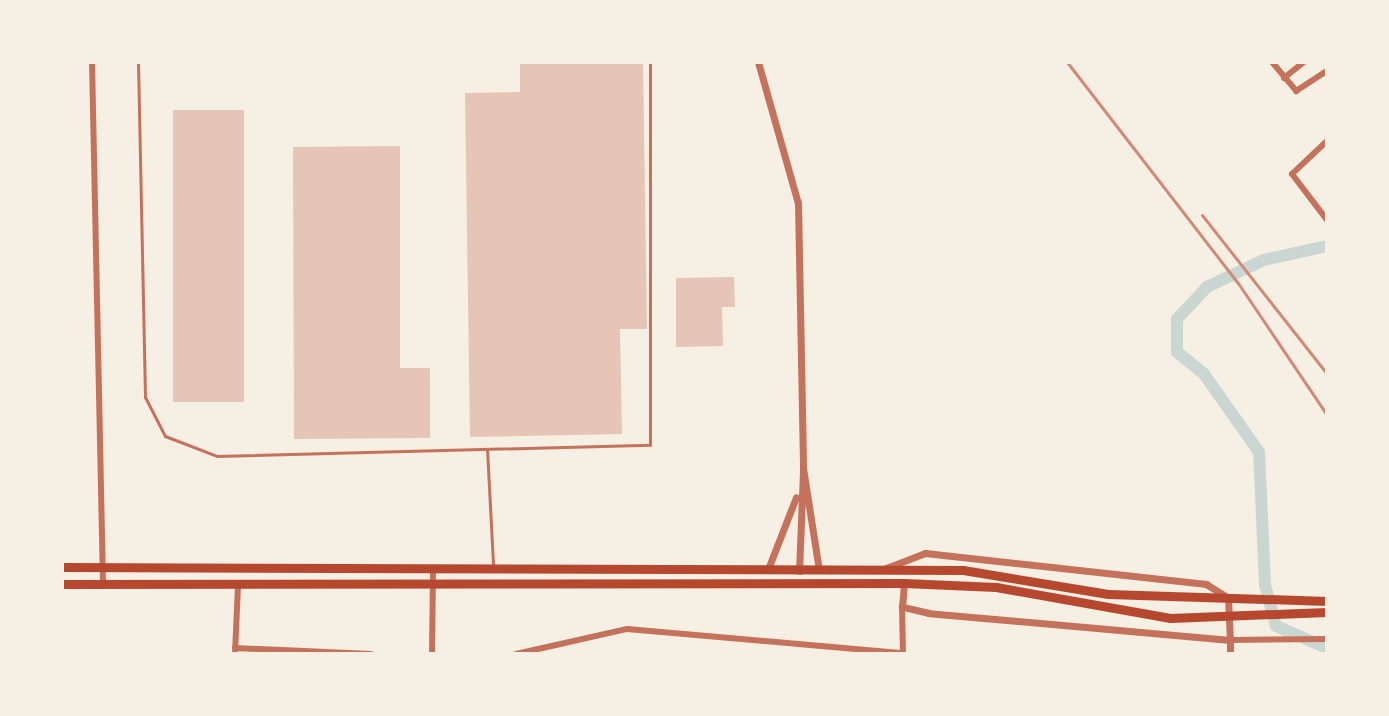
<!DOCTYPE html>
<style>
body{margin:0}
#map{position:relative;width:1389px;height:716px;overflow:hidden;background:#f6efe4;font-family:Roboto,sans-serif}
div>[style]{position:absolute}
[style*='--x']{left:calc(var(--x)*1px);top:calc(var(--y)*1px);width:calc(var(--w)*1px);rotate:calc(var(--a)*1deg)}
.canal>*{height:12px;margin:-6px;padding:0 6px;transform-origin:6px;border-radius:6px;background:#c9d6d2}
.building>*{inset:0;background:#e6c5b7;transform-origin:0 0}
.service>*{height:3px;margin:-1.5px;padding:0 1.5px;transform-origin:1.5px;border-radius:1.5px;background:#c5725c}
.minor>*{height:6px;margin:-3px;padding:0 3px;transform-origin:3px;border-radius:3px;background:#c5725c}
.tertiary>*{height:7px;margin:-3.5px;padding:0 3.5px;transform-origin:3.5px;border-radius:3.5px;background:#c5725c}
.primary>*{height:9px;margin:-4.5px;padding:0 4.5px;transform-origin:4.5px;border-radius:4.5px;background:#b5482f}
.rail>*{height:3px;margin:-1.5px;padding:0 1.5px;transform-origin:1.5px;border-radius:1.5px;background:#cf8b77}
span{translate:-50% -50%;white-space:nowrap;text-align:center;line-height:1.15;-webkit-text-stroke:7px #f6efe4;paint-order:stroke}
.frame{position:absolute;inset:0;border:64px solid #f6efe4;pointer-events:none}
</style>
<div id="map">
<div class="canal">
<i style="--x:1327;--y:246;--w:65;--a:167.5"></i>
<i style="--x:1264;--y:260;--w:63;--a:154.7"></i>
<i style="--x:1207;--y:287;--w:44;--a:133.2"></i>
<i style="--x:1177;--y:319;--w:33;--a:90"></i>
<i style="--x:1177;--y:352;--w:35;--a:39"></i>
<i style="--x:1204;--y:374;--w:95;--a:54.8"></i>
<i style="--x:1259;--y:452;--w:133;--a:87.4"></i>
<i style="--x:1265;--y:585;--w:42;--a:75"></i>
<i style="--x:1276;--y:626;--w:56;--a:23.3"></i>
</div>
<div class="building">
<i style="clip-path:polygon(520px 62px,643px 62px,647px 329px,620px 329px,622px 434px,470px 437px,465px 93px,520px 92px)"></i>
<i style="left:244px;top:110px;width:292px;height:71px;rotate:90deg"></i>
<i style="clip-path:polygon(400px 146px,400px 368px,430px 368px,430px 438px,294px 439px,293px 147px)"></i>
<i style="clip-path:polygon(734px 277px,735px 307px,722px 307px,723px 346px,676px 347px,676px 278px)"></i>
</div>
<div class="service">
<i style="--x:138;--y:62;--w:335;--a:88.8"></i>
<i style="--x:145;--y:397;--w:44;--a:62.9"></i>
<i style="--x:165;--y:436;--w:56;--a:21"></i>
<i style="--x:217;--y:456;--w:433;--a:-1.5"></i>
<i style="--x:650;--y:445;--w:383;--a:-90"></i>
<i style="--x:487;--y:449;--w:116;--a:87"></i>
</div>
<div class="minor">
<i style="--x:92;--y:62;--w:522;--a:88.79"></i>
<i style="--x:1272;--y:62;--w:38;--a:50"></i>
<i style="--x:1296;--y:91;--w:37;--a:-33"></i>
<i style="--x:1284;--y:78;--w:26;--a:-39"></i>
<i style="--x:1327;--y:141;--w:48;--a:136.7"></i>
<i style="--x:1292;--y:174;--w:58;--a:52.7"></i>
<i style="--x:902;--y:607;--w:47;--a:88.8"></i>
<i style="--x:1230;--y:640;--w:97;--a:-0.6"></i>
<i style="--x:235;--y:648;--w:136;--a:2.5"></i>
<i style="--x:235;--y:654;--w:70;--a:-87.5"></i>
<i style="--x:432;--y:654;--w:84;--a:-89.3"></i>
<i style="--x:516;--y:654;--w:114;--a:-12.7"></i>
<i style="--x:627;--y:629;--w:277;--a:5"></i>
</div>
<div class="tertiary">
<i style="--x:758;--y:62;--w:147;--a:74.2"></i>
<i style="--x:798;--y:203;--w:265;--a:88.9"></i>
<i style="--x:803;--y:468;--w:103;--a:81.1"></i>
<i style="--x:886;--y:568;--w:42;--a:-21"></i>
<i style="--x:925;--y:553;--w:283;--a:6.3"></i>
<i style="--x:1206;--y:584;--w:26;--a:32"></i>
<i style="--x:1228;--y:598;--w:42;--a:87.3"></i>
<i style="--x:1230;--y:640;--w:302;--a:-174.9"></i>
<i style="--x:929;--y:613;--w:28;--a:-167"></i>
<i style="--x:902;--y:607;--w:24;--a:-85"></i>
<i style="--x:768;--y:569;--w:77;--a:-68.7"></i>
<i style="--x:799;--y:571;--w:101;--a:-87.7"></i>
<i style="--x:1230;--y:654;--w:14;--a:-90"></i>
</div>
<div class="primary">
<i style="--x:62;--y:567;--w:901;--a:0.19"></i>
<i style="--x:963;--y:570;--w:147;--a:9.4"></i>
<i style="--x:1108;--y:594;--w:219;--a:1.8"></i>
<i style="--x:62;--y:584;--w:842;--a:-0.07"></i>
<i style="--x:904;--y:583;--w:92;--a:2.5"></i>
<i style="--x:996;--y:587;--w:177;--a:10.1"></i>
<i style="--x:1170;--y:618;--w:157;--a:-2.2"></i>
</div>
<div class="rail">
<i style="--x:1067;--y:62;--w:279;--a:52.3"></i>
<i style="--x:1238;--y:283;--w:159;--a:56"></i>
<i style="--x:1202;--y:215;--w:202;--a:51.8"></i>
</div>
<div class="frame"></div>
</div>
